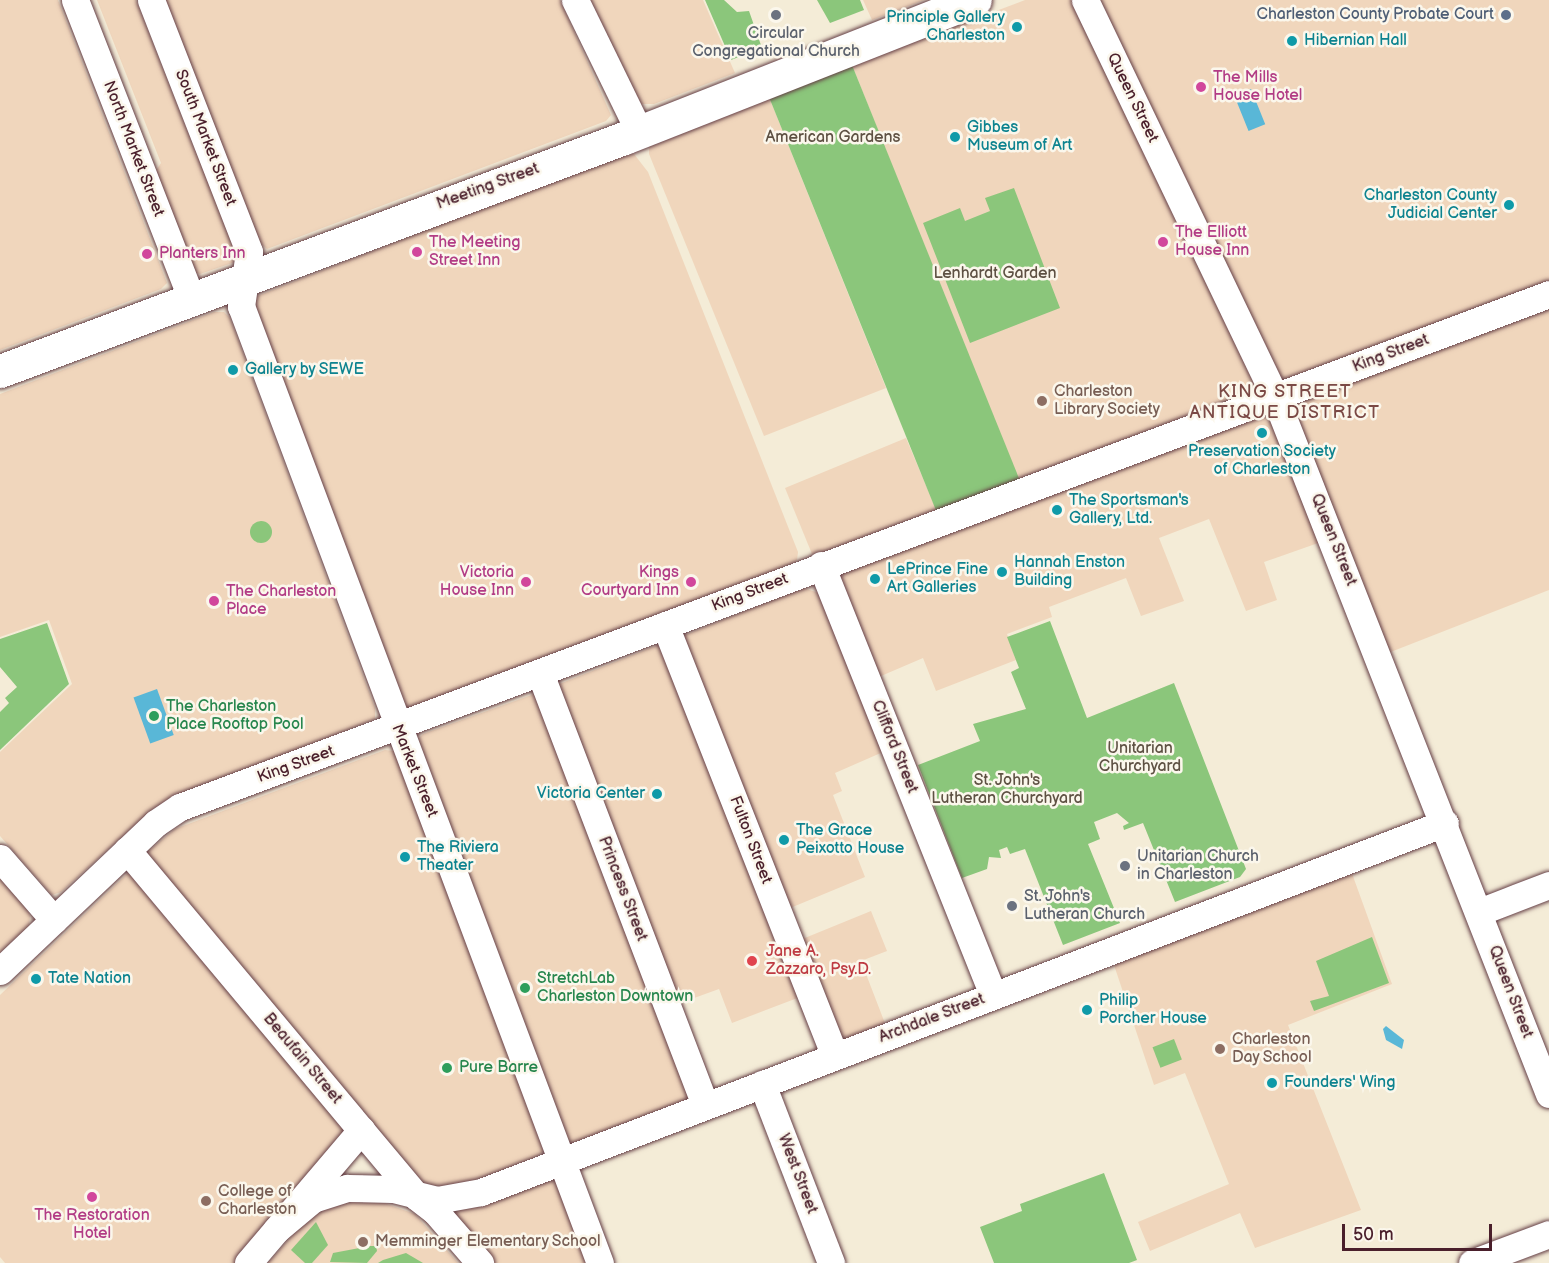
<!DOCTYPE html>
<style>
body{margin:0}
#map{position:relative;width:1549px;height:1263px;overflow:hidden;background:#f4ecd7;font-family:"Balsamiq Sans",sans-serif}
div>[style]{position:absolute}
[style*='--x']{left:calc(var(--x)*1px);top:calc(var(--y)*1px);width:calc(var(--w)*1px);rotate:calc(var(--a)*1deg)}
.built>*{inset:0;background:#f0d6bc}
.green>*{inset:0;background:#8bc67b;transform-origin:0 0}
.round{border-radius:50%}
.water>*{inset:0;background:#59b7d7;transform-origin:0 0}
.roads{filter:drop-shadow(0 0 2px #643e45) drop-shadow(0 0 2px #643e45)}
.minor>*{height:27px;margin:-13.5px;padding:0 13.5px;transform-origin:13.5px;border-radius:13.5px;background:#fff}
.major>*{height:33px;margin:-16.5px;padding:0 16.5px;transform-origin:16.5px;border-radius:16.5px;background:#fff}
.dots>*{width:16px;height:16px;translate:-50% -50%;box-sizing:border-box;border:3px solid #fbf7ec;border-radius:50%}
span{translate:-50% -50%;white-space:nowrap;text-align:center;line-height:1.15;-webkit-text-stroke:5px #fbf7ec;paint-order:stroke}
.service-label{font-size:16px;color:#4e5e75}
.right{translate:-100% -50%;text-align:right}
.culture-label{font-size:16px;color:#0d838f}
.left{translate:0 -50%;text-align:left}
.worship-label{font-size:16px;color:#5b616d}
.hotel-label{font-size:16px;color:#b23c85}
.street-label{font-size:16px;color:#4a1f2b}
.park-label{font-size:16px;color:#5e5143}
.education-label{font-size:16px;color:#785e54}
.leisure-label{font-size:16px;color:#27864d}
.health-label{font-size:16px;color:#be3a42}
.neighbourhood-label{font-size:18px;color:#7b4945;letter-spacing:1.5px}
.scale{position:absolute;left:1342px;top:1224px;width:150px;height:27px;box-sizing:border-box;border:3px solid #4a1f2b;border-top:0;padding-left:8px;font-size:18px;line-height:21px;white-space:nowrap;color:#4a1f2b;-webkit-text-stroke:4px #fbf7ec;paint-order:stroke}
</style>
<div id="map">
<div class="built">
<i style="clip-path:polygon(0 0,58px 0,167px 283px,161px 289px,0 350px)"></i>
<i style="clip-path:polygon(97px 0,136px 0,195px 151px,199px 150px,239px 250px,235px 262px,200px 274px,193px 272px,155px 172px,161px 163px)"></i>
<i style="clip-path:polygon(165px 0,560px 0,611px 115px,606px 121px,267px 249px,259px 242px)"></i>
<i style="clip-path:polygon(584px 0,703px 0,735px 73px,654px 104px,637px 104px)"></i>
<i style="clip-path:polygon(863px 0,924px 0,872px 20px)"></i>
<i style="clip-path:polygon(1025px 0,1075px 0,1256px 388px,1250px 394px,1018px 483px,852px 65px)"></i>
<i style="clip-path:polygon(1096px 0,1549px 0,1549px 283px,1280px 381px)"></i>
<i style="clip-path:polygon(769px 97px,886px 388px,764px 436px,649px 154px,649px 145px)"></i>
<i style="clip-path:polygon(624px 153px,634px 154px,648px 172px,798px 552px,797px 560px,791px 568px,406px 710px,252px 315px,255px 297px)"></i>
<i style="clip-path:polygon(1549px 305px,1549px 590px,1383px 655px,1291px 406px)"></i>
<i style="clip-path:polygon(214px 312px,224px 312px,230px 318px,375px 708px,375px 719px,154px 808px,61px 892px,52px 895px,0 836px,0 752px,72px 684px,49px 620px,0 637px,0 394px)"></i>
<i style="clip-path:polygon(1261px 416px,1270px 418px,1321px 542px,1264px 562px,1277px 600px,1246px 611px,1209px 519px,1159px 538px,1184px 601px,1141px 616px,1126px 578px,1049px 607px,1052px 617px,1007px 634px,1016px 660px,936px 691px,923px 658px,874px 679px,838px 573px)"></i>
<i style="clip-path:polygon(906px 438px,938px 514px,818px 558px,812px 554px,785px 488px)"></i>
<i style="clip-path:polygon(803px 588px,819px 593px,883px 752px,835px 773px,842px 791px,833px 795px,865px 877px,783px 911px,678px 638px)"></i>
<i style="clip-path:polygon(658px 645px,664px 648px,800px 997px,732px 1023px,719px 989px,672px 1006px,557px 685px)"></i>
<i style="clip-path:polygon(537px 693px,693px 1097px,569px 1145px,418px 739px,423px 734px)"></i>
<i style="clip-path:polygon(385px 750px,394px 751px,548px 1146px,532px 1162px,456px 1189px,428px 1185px,413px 1179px,145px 854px,175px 829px)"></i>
<i style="clip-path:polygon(1350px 868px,1392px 984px,1288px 1025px,1361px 1210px,1255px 1248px,1240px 1213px,1150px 1251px,1138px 1222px,1229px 1184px,1185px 1073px,1154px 1085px,1113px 962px)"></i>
<i style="clip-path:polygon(137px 873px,345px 1125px,345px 1133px,235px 1263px,5px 1263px,0 1257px,0 995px,127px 874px)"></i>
<i style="clip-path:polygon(0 876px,26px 905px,30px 916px,29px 926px,0 953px)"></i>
<i style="clip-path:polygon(871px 911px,887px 951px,861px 961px,886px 1026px,843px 1043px,795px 942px)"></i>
<i style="clip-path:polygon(551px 1178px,557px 1180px,589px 1263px,481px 1263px,453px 1213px,458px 1208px)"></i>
<i style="clip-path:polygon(338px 1200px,381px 1202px,415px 1214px,458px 1263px,268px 1263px,304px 1222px)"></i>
</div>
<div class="green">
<i style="clip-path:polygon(705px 0,724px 0,737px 12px,749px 11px,762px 48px,731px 60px)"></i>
<i style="clip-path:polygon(817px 0,860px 0,864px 10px,830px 23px)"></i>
<i style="left:852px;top:65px;width:450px;height:89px;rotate:68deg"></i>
<i style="clip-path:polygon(1014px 188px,1060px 308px,970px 343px,923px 223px,960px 208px,965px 221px,990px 211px,985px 198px)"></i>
<i class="round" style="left:250px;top:521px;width:22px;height:22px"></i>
<i style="clip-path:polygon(1050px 621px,1087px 718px,1174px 683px,1246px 869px,1240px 877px,1175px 902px,1143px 823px,1124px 830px,1123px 826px,1129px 823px,1117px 813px,1094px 822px,1100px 839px,1088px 844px,1120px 923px,1063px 945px,1025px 849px,1010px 854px,1007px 847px,999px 850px,1001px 858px,989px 857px,987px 869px,962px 878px,918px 765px,980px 741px,973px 724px,1026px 709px,1011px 672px,1019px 668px,1007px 637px)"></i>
<i style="clip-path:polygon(47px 623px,69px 684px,0 750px,0 712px,9px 703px,5px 698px,17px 687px,0 667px,0 639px)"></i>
<i style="clip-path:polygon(1372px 937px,1389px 983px,1314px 1011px,1310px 1001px,1329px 996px,1316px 961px)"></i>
<i style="left:1174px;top:1039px;width:22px;height:23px;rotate:69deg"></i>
<i style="clip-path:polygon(1104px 1173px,1137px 1260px,1129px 1263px,994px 1263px,980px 1227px,1022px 1211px,1020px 1204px)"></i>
<i style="clip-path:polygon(316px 1222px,328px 1245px,312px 1263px,305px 1263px,291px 1250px)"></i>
<i style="clip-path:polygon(370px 1246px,376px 1246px,377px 1251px,367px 1263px,330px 1262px,333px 1253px)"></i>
<i style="clip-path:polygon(406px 1253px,423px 1263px,378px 1263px,383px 1260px)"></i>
</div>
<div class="water">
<i style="left:1251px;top:89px;width:38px;height:18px;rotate:68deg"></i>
<i style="left:157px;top:689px;width:49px;height:25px;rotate:70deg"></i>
<i style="clip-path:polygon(1386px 1026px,1404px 1040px,1402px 1049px,1386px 1040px,1383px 1029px)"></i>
</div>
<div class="roads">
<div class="minor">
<i style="--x:75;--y:0;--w:320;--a:68.7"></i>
<i style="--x:151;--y:0;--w:270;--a:68.7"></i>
<i style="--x:249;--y:252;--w:55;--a:98.4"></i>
<i style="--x:241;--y:306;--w:1022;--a:69.44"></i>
<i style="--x:575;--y:0;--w:146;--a:64"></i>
<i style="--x:1085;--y:0;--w:440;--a:64.4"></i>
<i style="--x:1275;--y:397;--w:749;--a:68.54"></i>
<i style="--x:821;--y:565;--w:464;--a:68.2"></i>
<i style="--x:665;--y:625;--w:463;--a:68.5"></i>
<i style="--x:540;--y:673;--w:463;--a:69.1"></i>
<i style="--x:127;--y:850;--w:452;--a:50.1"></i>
<i style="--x:417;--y:1197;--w:23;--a:38"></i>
<i style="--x:435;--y:1211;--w:69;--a:49.1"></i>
<i style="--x:0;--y:858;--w:82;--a:48.9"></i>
<i style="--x:1479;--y:912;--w:75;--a:-21.1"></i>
<i style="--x:0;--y:971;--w:215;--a:-43.5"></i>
<i style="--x:156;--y:823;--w:29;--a:-34"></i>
<i style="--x:180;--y:807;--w:1462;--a:-20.54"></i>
<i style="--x:762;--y:1084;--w:192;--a:68.9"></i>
<i style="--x:276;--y:1230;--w:48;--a:-40"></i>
<i style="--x:313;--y:1199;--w:36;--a:-18"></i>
<i style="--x:347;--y:1188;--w:46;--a:1.2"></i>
<i style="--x:393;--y:1189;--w:45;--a:14"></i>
<i style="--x:437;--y:1200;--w:45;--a:-10.3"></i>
<i style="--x:481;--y:1192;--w:1032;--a:-20.95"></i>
<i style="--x:248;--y:1263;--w:175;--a:-49.6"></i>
<i style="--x:1472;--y:1263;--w:82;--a:-20.6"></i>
</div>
<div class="major">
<i style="--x:0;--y:371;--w:666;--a:-20.48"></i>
<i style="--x:624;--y:138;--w:377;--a:-21.5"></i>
</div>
</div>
<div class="dots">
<i style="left:776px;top:15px;background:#6b7280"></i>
<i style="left:1506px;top:15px;background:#5c6f8a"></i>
<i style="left:1017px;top:27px;background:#0f9aa8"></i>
<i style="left:1292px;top:41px;background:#0f9aa8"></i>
<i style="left:1201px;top:87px;background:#d1479c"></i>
<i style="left:955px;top:137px;background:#0f9aa8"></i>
<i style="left:1509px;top:205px;background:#0f9aa8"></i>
<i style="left:1163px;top:242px;background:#d1479c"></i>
<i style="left:417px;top:252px;background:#d1479c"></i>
<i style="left:147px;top:254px;background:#d1479c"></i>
<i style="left:233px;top:370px;background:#0f9aa8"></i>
<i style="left:1042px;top:401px;background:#8d6e63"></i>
<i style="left:1262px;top:433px;background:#0f9aa8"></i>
<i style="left:1057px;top:510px;background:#0f9aa8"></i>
<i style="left:1002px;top:572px;background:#0f9aa8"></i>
<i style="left:875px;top:579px;background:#0f9aa8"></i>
<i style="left:526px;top:582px;background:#d1479c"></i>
<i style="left:691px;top:582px;background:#d1479c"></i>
<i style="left:214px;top:601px;background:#d1479c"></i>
<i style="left:154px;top:716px;background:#2e9e5b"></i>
<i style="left:657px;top:794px;background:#0f9aa8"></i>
<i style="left:784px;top:840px;background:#0f9aa8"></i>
<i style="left:405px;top:857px;background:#0f9aa8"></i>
<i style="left:1125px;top:866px;background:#6b7280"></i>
<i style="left:1012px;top:906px;background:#6b7280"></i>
<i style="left:752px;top:961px;background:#e0444e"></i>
<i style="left:36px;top:979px;background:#0f9aa8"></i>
<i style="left:525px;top:988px;background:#2e9e5b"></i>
<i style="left:1087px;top:1010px;background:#0f9aa8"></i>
<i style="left:1220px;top:1049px;background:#8d6e63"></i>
<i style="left:447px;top:1068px;background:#2e9e5b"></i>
<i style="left:1272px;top:1083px;background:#0f9aa8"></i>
<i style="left:92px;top:1197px;background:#d1479c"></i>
<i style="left:206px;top:1201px;background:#8d6e63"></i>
<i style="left:363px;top:1242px;background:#8d6e63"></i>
</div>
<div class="service-label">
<span class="right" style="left:1494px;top:15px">Charleston County Probate Court</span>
</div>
<div class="culture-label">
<span class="right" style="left:1005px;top:27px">Principle Gallery<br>Charleston</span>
<span class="left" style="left:1304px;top:41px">Hibernian Hall</span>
<span class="left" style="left:967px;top:137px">Gibbes<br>Museum of Art</span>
<span class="right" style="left:1497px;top:205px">Charleston County<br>Judicial Center</span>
<span class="left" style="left:245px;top:370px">Gallery by SEWE</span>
<span style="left:1262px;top:461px">Preservation Society<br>of Charleston</span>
<span class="left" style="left:1069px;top:510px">The Sportsman's<br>Gallery, Ltd.</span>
<span class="left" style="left:1014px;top:572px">Hannah Enston<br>Building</span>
<span class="left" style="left:887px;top:579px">LePrince Fine<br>Art Galleries</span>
<span class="right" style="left:645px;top:794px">Victoria Center</span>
<span class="left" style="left:796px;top:840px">The Grace<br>Peixotto House</span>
<span class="left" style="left:417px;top:857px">The Riviera<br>Theater</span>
<span class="left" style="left:48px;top:979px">Tate Nation</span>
<span class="left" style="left:1099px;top:1010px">Philip<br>Porcher House</span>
<span class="left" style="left:1284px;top:1083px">Founders' Wing</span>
</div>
<div class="worship-label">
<span style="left:776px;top:43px">Circular<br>Congregational Church</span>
<span class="left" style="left:1137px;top:866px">Unitarian Church<br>in Charleston</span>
<span class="left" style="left:1024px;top:906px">St. John's<br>Lutheran Church</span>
</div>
<div class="hotel-label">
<span class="left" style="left:1213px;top:87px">The Mills<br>House Hotel</span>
<span class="left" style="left:1175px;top:242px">The Elliott<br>House Inn</span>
<span class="left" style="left:429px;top:252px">The Meeting<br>Street Inn</span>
<span class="left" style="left:159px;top:254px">Planters Inn</span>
<span class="right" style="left:514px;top:582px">Victoria<br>House Inn</span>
<span class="right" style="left:679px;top:582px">Kings<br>Courtyard Inn</span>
<span class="left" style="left:226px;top:601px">The Charleston<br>Place</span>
<span style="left:92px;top:1225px">The Restoration<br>Hotel</span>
</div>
<div class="street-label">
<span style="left:1132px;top:98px;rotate:64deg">Queen Street</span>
<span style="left:205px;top:138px;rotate:69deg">South Market Street</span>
<span style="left:133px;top:149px;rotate:69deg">North Market Street</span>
<span style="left:488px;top:187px;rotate:-20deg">Meeting Street</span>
<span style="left:1391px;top:354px;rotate:-21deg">King Street</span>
<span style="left:1333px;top:540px;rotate:68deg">Queen Street</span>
<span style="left:750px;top:593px;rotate:-21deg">King Street</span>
<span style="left:894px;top:747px;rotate:68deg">Clifford Street</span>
<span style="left:296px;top:765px;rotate:-20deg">King Street</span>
<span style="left:414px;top:771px;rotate:68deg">Market Street</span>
<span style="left:750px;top:840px;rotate:69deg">Fulton Street</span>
<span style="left:622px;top:889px;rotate:69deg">Princess Street</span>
<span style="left:1510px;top:992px;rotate:69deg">Queen Street</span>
<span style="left:932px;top:1019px;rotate:-21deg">Archdale Street</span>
<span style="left:302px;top:1059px;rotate:50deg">Beaufain Street</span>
<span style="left:797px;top:1174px;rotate:69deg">West Street</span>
</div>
<div class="park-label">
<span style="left:833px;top:138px">American Gardens</span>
<span style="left:995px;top:274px">Lenhardt Garden</span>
<span style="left:1140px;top:758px">Unitarian<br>Churchyard</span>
<span style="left:1007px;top:790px">St. John's<br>Lutheran Churchyard</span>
</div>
<div class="education-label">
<span class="left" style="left:1054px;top:401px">Charleston<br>Library Society</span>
<span class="left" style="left:1232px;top:1049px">Charleston<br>Day School</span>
<span class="left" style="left:218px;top:1201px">College of<br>Charleston</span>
<span class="left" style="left:375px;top:1242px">Memminger Elementary School</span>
</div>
<div class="leisure-label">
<span class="left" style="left:166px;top:716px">The Charleston<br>Place Rooftop Pool</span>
<span class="left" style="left:537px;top:988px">StretchLab<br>Charleston Downtown</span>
<span class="left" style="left:459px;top:1068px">Pure Barre</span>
</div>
<div class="health-label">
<span class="left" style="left:766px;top:961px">Jane A.<br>Zazzaro, Psy.D.</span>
</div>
<div class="neighbourhood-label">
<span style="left:1285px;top:403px">KING STREET<br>ANTIQUE DISTRICT</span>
</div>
<div class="scale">50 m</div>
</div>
